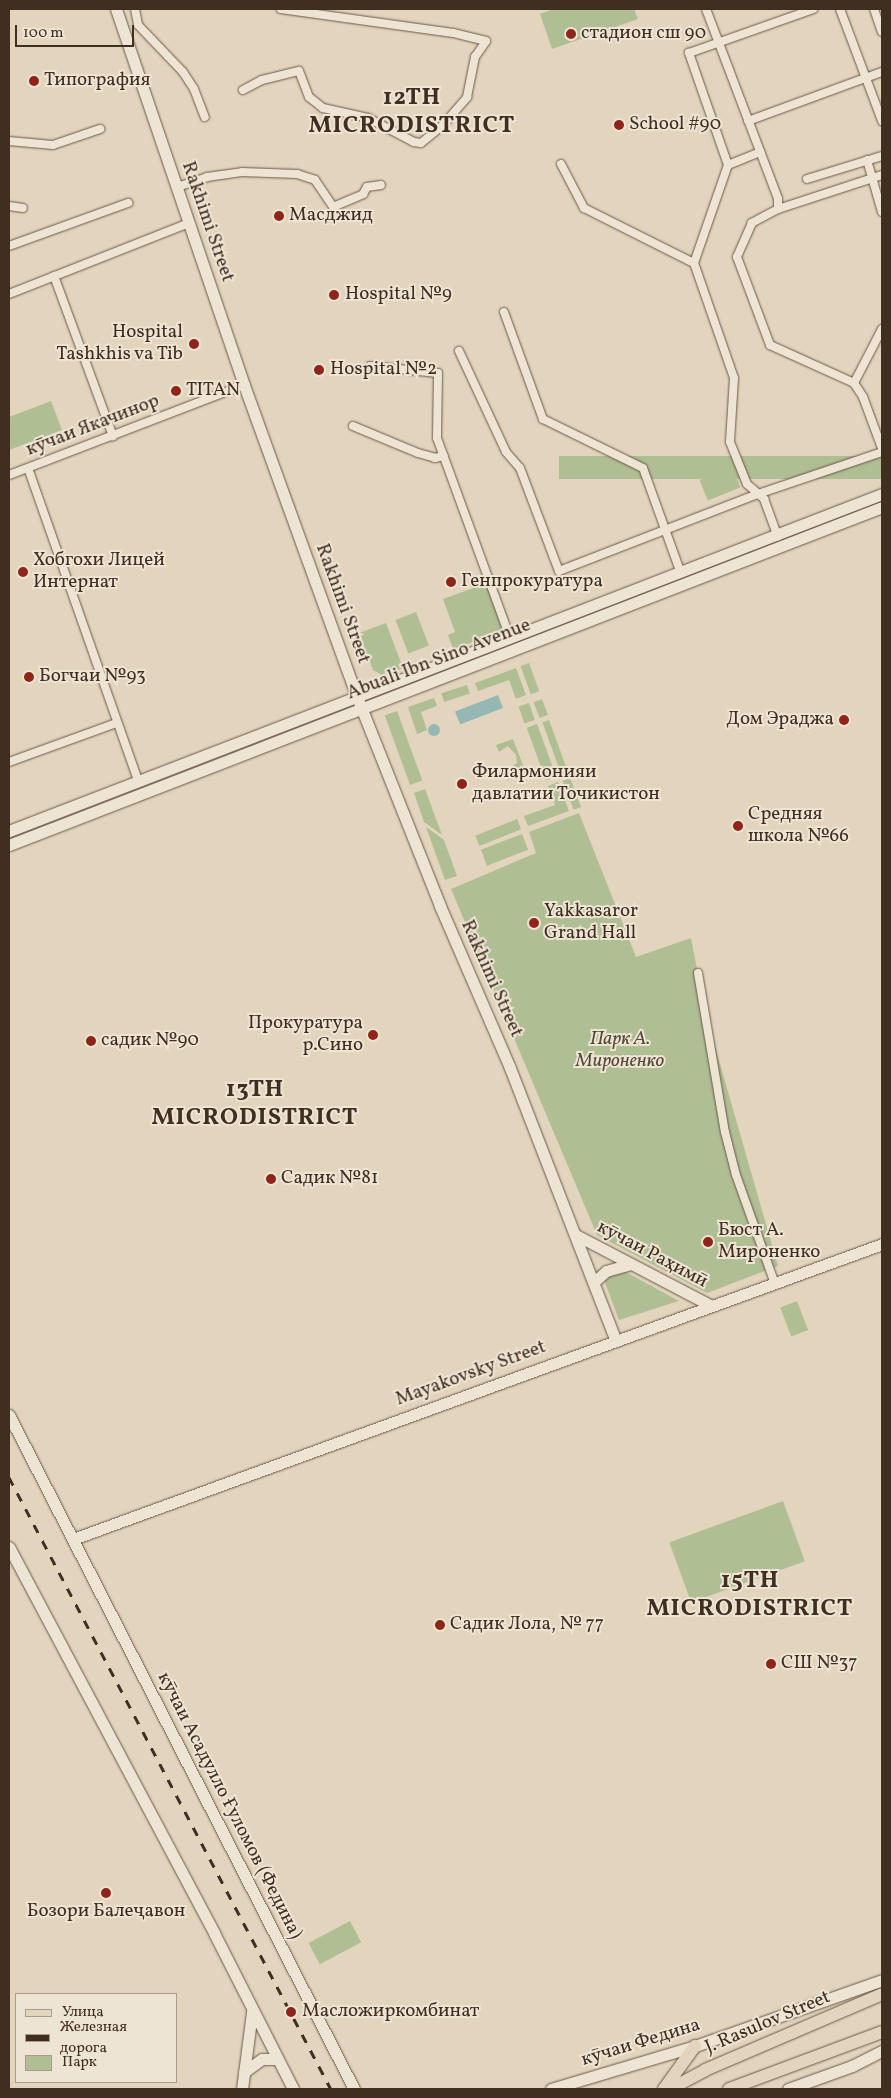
<!DOCTYPE html>
<meta charset="utf-8">
<style>
body{margin:0}
#map{position:relative;width:891px;height:2098px;overflow:hidden;background:#e3d5bd;font-family:Vollkorn,serif}
div>[style]{position:absolute}
[style*='--x']{left:calc(var(--x)*1px);top:calc(var(--y)*1px);width:calc(var(--w)*1px);rotate:calc(var(--a)*1deg)}
.green>*{inset:0;background:#b0be94;transform-origin:0 0}
.water>*{inset:0;background:#96b8b5;transform-origin:0 0}
.round{border-radius:50%}
.roads{filter:drop-shadow(0 0 1px #695848) drop-shadow(0 0 1px #695848)}
.street>*{height:8px;margin:-4px;padding:0 4px;transform-origin:4px;border-radius:4px;background:#ede4d4}
.secondary>*{height:11px;margin:-5.5px;padding:0 5.5px;transform-origin:5.5px;border-radius:5.5px;background:#ede4d4}
.primary>*{height:12px;margin:-6px;padding:0 6px;transform-origin:6px;border-radius:6px;background:#e3d5bd}
.rail>*{height:2.5px;margin-top:-1.25px;transform-origin:0;background:repeating-linear-gradient(90deg,#402e21 0 9px,transparent 0 18px)}
.dots>*{width:14px;height:14px;translate:-50% -50%;box-sizing:border-box;border:2px solid #ede4d4;border-radius:50%}
span{translate:-50% -50%;white-space:nowrap;text-align:center;line-height:1.15;-webkit-text-stroke:4px #ede4d4;paint-order:stroke}
.poi-label{font-size:19px;color:#402e21}
.left{translate:0 -50%;text-align:left}
.right{translate:-100% -50%;text-align:right}
.street-label{font-size:19px;color:#402e21}
.park-label{font-size:19px;color:#564b38;font-style:italic}
.district-label{font-size:24px;color:#402e21;font-weight:700;letter-spacing:1px}
.frame{position:absolute;inset:0;border:10px solid #402e21;pointer-events:none}
.legend{position:absolute;left:15px;top:1993px;width:162px;height:90px;box-sizing:border-box;background:#ede4d4;border:1px solid #a89b8c;margin:0;padding:6px 9px;list-style:none;font-size:15px;color:#402e21}
.legend li{display:flex;align-items:center;gap:10px;height:25px}
.legend b{width:25px;border:1px solid #a89b8c}
.scale{position:absolute;left:15px;top:25px;width:119px;height:22px;box-sizing:border-box;border:2px solid #402e21;border-top:0;padding-left:6px;font-size:15px;line-height:18px;white-space:nowrap;color:#402e21;-webkit-text-stroke:4px #ede4d4;paint-order:stroke}
</style>
<div id="map">
<div class="green">
<i style="clip-path:polygon(554px 9px,634px 9px,638px 19px,552px 49px,540px 14px)"></i>
<i style="clip-path:polygon(51px 401px,62px 430px,9px 450px,9px 417px)"></i>
<i style="left:882px;top:456px;width:23px;height:323px;rotate:90deg"></i>
<i style="left:732px;top:467px;width:22px;height:35px;rotate:68deg"></i>
<i style="clip-path:polygon(487px 583px,504px 631px,453px 649px,448px 635px,455px 632px,443px 599px)"></i>
<i style="left:416px;top:612px;width:36px;height:22px;rotate:69deg"></i>
<i style="clip-path:polygon(386px 623px,403px 668px,382px 675px,373px 670px,359px 633px)"></i>
<i style="left:529px;top:663px;width:30px;height:9px;rotate:70deg"></i>
<i style="clip-path:polygon(516px 668px,526px 695px,516px 699px,509px 680px,478px 691px,475px 683px)"></i>
<i style="left:467px;top:685px;width:9px;height:27px;rotate:72deg"></i>
<i style="clip-path:polygon(434px 698px,437px 706px,421px 712px,427px 730px,417px 734px,408px 707px)"></i>
<i style="left:542px;top:699px;width:17px;height:9px;rotate:69deg"></i>
<i style="left:529px;top:703px;width:18px;height:11px;rotate:71deg"></i>
<i style="left:397px;top:711px;width:74px;height:13px;rotate:70deg"></i>
<i style="left:549px;top:720px;width:56px;height:7px;rotate:70deg"></i>
<i style="left:537px;top:724px;width:56px;height:11px;rotate:70deg"></i>
<i style="clip-path:polygon(513px 739px,526px 773px,508px 780px,507px 770px,517px 763px,516px 755px,508px 746px,499px 752px,496px 745px)"></i>
<i style="left:570px;top:778px;width:31px;height:8px;rotate:69deg"></i>
<i style="clip-path:polygon(558px 782px,569px 811px,528px 826px,524px 816px,555px 805px,548px 786px)"></i>
<i style="clip-path:polygon(425px 789px,442px 835px,424px 822px,414px 793px)"></i>
<i style="clip-path:polygon(579px 813px,636px 957px,691px 938px,706px 1015px,778px 1266px,707px 1293px,597px 1235px,451px 889px,536px 853px,529px 832px)"></i>
<i style="left:517px;top:819px;width:11px;height:45px;rotate:68deg"></i>
<i style="clip-path:polygon(426px 827px,444px 840px,457px 876px,445px 880px)"></i>
<i style="left:522px;top:834px;width:17px;height:44px;rotate:69deg"></i>
<i style="clip-path:polygon(624px 1271px,679px 1301px,619px 1320px,604px 1280px,607px 1273px)"></i>
<i style="left:797px;top:1301px;width:31px;height:18px;rotate:69deg"></i>
<i style="left:783px;top:1501px;width:64px;height:121px;rotate:70deg"></i>
<i style="left:350px;top:1921px;width:24px;height:47px;rotate:62deg"></i>
</div>
<div class="water">
<i style="left:498px;top:695px;width:14px;height:46px;rotate:69deg"></i>
<i class="round" style="left:428px;top:724px;width:12px;height:12px"></i>
</div>
<div class="roads">
<div class="street">
<i style="--x:135;--y:9;--w:16;--a:79"></i>
<i style="--x:138;--y:25;--w:65;--a:46.2"></i>
<i style="--x:183;--y:72;--w:20;--a:57"></i>
<i style="--x:194;--y:89;--w:30;--a:69"></i>
<i style="--x:706;--y:9;--w:203;--a:69.2"></i>
<i style="--x:778;--y:199;--w:10;--a:90"></i>
<i style="--x:778;--y:209;--w:30;--a:152"></i>
<i style="--x:752;--y:223;--w:37;--a:114"></i>
<i style="--x:737;--y:257;--w:94;--a:69.4"></i>
<i style="--x:770;--y:345;--w:92;--a:24.3"></i>
<i style="--x:854;--y:383;--w:17;--a:57"></i>
<i style="--x:863;--y:397;--w:54;--a:69.6"></i>
<i style="--x:840;--y:9;--w:120;--a:69.4"></i>
<i style="--x:874;--y:9;--w:24;--a:71"></i>
<i style="--x:243;--y:90;--w:21;--a:-28"></i>
<i style="--x:262;--y:80;--w:38;--a:-14"></i>
<i style="--x:299;--y:71;--w:28;--a:69"></i>
<i style="--x:309;--y:97;--w:18;--a:38"></i>
<i style="--x:323;--y:108;--w:46;--a:12.5"></i>
<i style="--x:368;--y:118;--w:52;--a:27.6"></i>
<i style="--x:414;--y:142;--w:7;--a:8"></i>
<i style="--x:421;--y:143;--w:28;--a:-39"></i>
<i style="--x:443;--y:125;--w:37;--a:-49"></i>
<i style="--x:467;--y:97;--w:41;--a:-78.7"></i>
<i style="--x:475;--y:57;--w:19;--a:-55"></i>
<i style="--x:486;--y:41;--w:34;--a:-166"></i>
<i style="--x:453;--y:33;--w:174;--a:-172.1"></i>
<i style="--x:748;--y:121;--w:143;--a:-20.1"></i>
<i style="--x:9;--y:141;--w:44;--a:5.2"></i>
<i style="--x:53;--y:145;--w:50;--a:-18.8"></i>
<i style="--x:867;--y:160;--w:54;--a:73.9"></i>
<i style="--x:561;--y:164;--w:50;--a:62.4"></i>
<i style="--x:584;--y:208;--w:123;--a:26.6"></i>
<i style="--x:694;--y:263;--w:122;--a:70.8"></i>
<i style="--x:734;--y:378;--w:64;--a:93.6"></i>
<i style="--x:730;--y:442;--w:45;--a:68"></i>
<i style="--x:747;--y:484;--w:23;--a:41"></i>
<i style="--x:764;--y:499;--w:40;--a:69.8"></i>
<i style="--x:728;--y:165;--w:119;--a:-109.2"></i>
<i style="--x:689;--y:53;--w:132;--a:-19.5"></i>
<i style="--x:807;--y:179;--w:78;--a:-17"></i>
<i style="--x:177;--y:187;--w:32;--a:-18"></i>
<i style="--x:207;--y:177;--w:35;--a:-8"></i>
<i style="--x:242;--y:172;--w:55;--a:2.1"></i>
<i style="--x:297;--y:174;--w:19;--a:18"></i>
<i style="--x:315;--y:180;--w:32;--a:56"></i>
<i style="--x:333;--y:207;--w:33;--a:-23"></i>
<i style="--x:363;--y:194;--w:8;--a:-60"></i>
<i style="--x:367;--y:187;--w:14;--a:-8"></i>
<i style="--x:9;--y:206;--w:14;--a:8"></i>
<i style="--x:778;--y:209;--w:109;--a:-18.1"></i>
<i style="--x:9;--y:246;--w:127;--a:-19.9"></i>
<i style="--x:694;--y:263;--w:104;--a:-70.9"></i>
<i style="--x:728;--y:165;--w:35;--a:-22"></i>
<i style="--x:54;--y:276;--w:171;--a:69.8"></i>
<i style="--x:9;--y:294;--w:193;--a:-21.5"></i>
<i style="--x:504;--y:312;--w:114;--a:70"></i>
<i style="--x:543;--y:419;--w:111;--a:26.1"></i>
<i style="--x:643;--y:468;--w:109;--a:70.2"></i>
<i style="--x:459;--y:351;--w:111;--a:65"></i>
<i style="--x:506;--y:452;--w:21;--a:49"></i>
<i style="--x:520;--y:468;--w:110;--a:69.3"></i>
<i style="--x:559;--y:571;--w:213;--a:-21.2"></i>
<i style="--x:758;--y:494;--w:131;--a:-18.7"></i>
<i style="--x:370;--y:366;--w:68;--a:5.9"></i>
<i style="--x:438;--y:373;--w:65;--a:90.9"></i>
<i style="--x:437;--y:438;--w:212;--a:69.9"></i>
<i style="--x:854;--y:383;--w:61;--a:-62.6"></i>
<i style="--x:353;--y:426;--w:70;--a:22.6"></i>
<i style="--x:418;--y:453;--w:18;--a:16"></i>
<i style="--x:435;--y:458;--w:9;--a:-13"></i>
<i style="--x:28;--y:468;--w:332;--a:70.6"></i>
<i style="--x:9;--y:475;--w:252;--a:-21"></i>
<i style="--x:9;--y:762;--w:115;--a:-19.9"></i>
<i style="--x:698;--y:973;--w:161;--a:80.4"></i>
<i style="--x:725;--y:1132;--w:44;--a:75.7"></i>
<i style="--x:736;--y:1175;--w:116;--a:70.3"></i>
</div>
<div class="secondary">
<i style="--x:116;--y:9;--w:397;--a:71.2"></i>
<i style="--x:244;--y:385;--w:332;--a:70.1"></i>
<i style="--x:357;--y:697;--w:225;--a:68.3"></i>
<i style="--x:440;--y:906;--w:176;--a:66.6"></i>
<i style="--x:510;--y:1068;--w:293;--a:68.8"></i>
<i style="--x:9;--y:831;--w:936;--a:-21.11"></i>
<i style="--x:9;--y:845;--w:936;--a:-21.16"></i>
<i style="--x:576;--y:1235;--w:153;--a:27.6"></i>
<i style="--x:595;--y:1281;--w:15;--a:-42"></i>
<i style="--x:606;--y:1271;--w:25;--a:-16"></i>
<i style="--x:9;--y:1415;--w:757;--a:62.89"></i>
<i style="--x:73;--y:1539;--w:861;--a:-20.03"></i>
<i style="--x:9;--y:1547;--w:437;--a:62"></i>
<i style="--x:214;--y:1933;--w:175;--a:63.1"></i>
<i style="--x:244;--y:2072;--w:22;--a:-36"></i>
<i style="--x:262;--y:2059;--w:15;--a:0"></i>
<i style="--x:242;--y:2089;--w:78;--a:-82.6"></i>
<i style="--x:551;--y:2089;--w:150;--a:-16.6"></i>
<i style="--x:695;--y:2046;--w:198;--a:-19.4"></i>
<i style="--x:788;--y:2089;--w:68;--a:-19.8"></i>
<i style="--x:852;--y:2066;--w:34;--a:-27"></i>
</div>
<div class="primary">
<i style="--x:664;--y:2089;--w:53;--a:-54.2"></i>
<i style="--x:670;--y:2089;--w:40;--a:-28"></i>
<i style="--x:705;--y:2070;--w:193;--a:-23.2"></i>
<i style="--x:729;--y:2089;--w:163;--a:-20.4"></i>
</div>
</div>
<div class="rail">
<i style="--x:9;--y:1477;--w:692;--a:62.25"></i>
</div>
<div class="dots">
<i style="left:571px;top:34px;background:#8f2418"></i>
<i style="left:34px;top:81px;background:#8f2418"></i>
<i style="left:619px;top:125px;background:#8f2418"></i>
<i style="left:279px;top:216px;background:#8f2418"></i>
<i style="left:334px;top:295px;background:#8f2418"></i>
<i style="left:194px;top:344px;background:#8f2418"></i>
<i style="left:319px;top:370px;background:#8f2418"></i>
<i style="left:176px;top:391px;background:#8f2418"></i>
<i style="left:23px;top:572px;background:#8f2418"></i>
<i style="left:451px;top:582px;background:#8f2418"></i>
<i style="left:29px;top:677px;background:#8f2418"></i>
<i style="left:844px;top:720px;background:#8f2418"></i>
<i style="left:462px;top:784px;background:#8f2418"></i>
<i style="left:738px;top:826px;background:#8f2418"></i>
<i style="left:534px;top:923px;background:#8f2418"></i>
<i style="left:373px;top:1035px;background:#8f2418"></i>
<i style="left:91px;top:1041px;background:#8f2418"></i>
<i style="left:271px;top:1179px;background:#8f2418"></i>
<i style="left:708px;top:1242px;background:#8f2418"></i>
<i style="left:440px;top:1625px;background:#8f2418"></i>
<i style="left:771px;top:1664px;background:#8f2418"></i>
<i style="left:106px;top:1893px;background:#8f2418"></i>
<i style="left:291px;top:2012px;background:#8f2418"></i>
</div>
<div class="poi-label">
<span class="left" style="left:581px;top:34px">стадион сш 90</span>
<span class="left" style="left:44px;top:81px">Типография</span>
<span class="left" style="left:629px;top:125px">School #90</span>
<span class="left" style="left:289px;top:216px">Масджид</span>
<span class="left" style="left:345px;top:295px">Hospital №9</span>
<span class="right" style="left:183px;top:344px">Hospital<br>Tashkhis va Tib</span>
<span class="left" style="left:330px;top:370px">Hospital №2</span>
<span class="left" style="left:186px;top:391px">TITAN</span>
<span class="left" style="left:33px;top:572px">Хобгохи Лицей<br>Интернат</span>
<span class="left" style="left:461px;top:582px">Генпрокуратура</span>
<span class="left" style="left:39px;top:677px">Богчаи №93</span>
<span class="right" style="left:834px;top:720px">Дом Эраджа</span>
<span class="left" style="left:472px;top:784px">Филармонияи<br>давлатии Точикистон</span>
<span class="left" style="left:748px;top:826px">Средняя<br>школа №66</span>
<span class="left" style="left:544px;top:923px">Yakkasaror<br>Grand Hall</span>
<span class="right" style="left:363px;top:1035px">Прокуратура<br>р.Сино</span>
<span class="left" style="left:101px;top:1041px">садик №90</span>
<span class="left" style="left:281px;top:1179px">Садик №81</span>
<span class="left" style="left:718px;top:1242px">Бюст А.<br>Мироненко</span>
<span class="left" style="left:450px;top:1625px">Садик Лола, № 77</span>
<span class="left" style="left:781px;top:1664px">СШ №37</span>
<span style="left:106px;top:1912px">Бозори Балеҷавон</span>
<span class="left" style="left:302px;top:2012px">Масложиркомбинат</span>
</div>
<div class="street-label">
<span style="left:207px;top:222px;rotate:71deg">Rakhimi Street</span>
<span style="left:93px;top:426px;rotate:-21deg">кӯчаи Якачинор</span>
<span style="left:342px;top:604px;rotate:70deg">Rakhimi Street</span>
<span style="left:439px;top:660px;rotate:-21deg">Abuali Ibn Sino Avenue</span>
<span style="left:491px;top:979px;rotate:66deg">Rakhimi Street</span>
<span style="left:652px;top:1255px;rotate:28deg">кӯчаи Раҳимӣ</span>
<span style="left:471px;top:1374px;rotate:-20deg">Mayakovsky Street</span>
<span style="left:229px;top:1806px;rotate:63deg">кӯчаи Асадулло Ғуломов (Федина)</span>
<span style="left:768px;top:2023px;rotate:-23deg">J. Rasulov Street</span>
<span style="left:641px;top:2043px;rotate:-17deg">кӯчаи Федина</span>
</div>
<div class="park-label">
<span style="left:620px;top:1051px">Парк А.<br>Мироненко</span>
</div>
<div class="district-label">
<span style="left:412px;top:113px">12TH<br>MICRODISTRICT</span>
<span style="left:255px;top:1105px">13TH<br>MICRODISTRICT</span>
<span style="left:750px;top:1596px">15TH<br>MICRODISTRICT</span>
</div>
<div class="frame"></div>
<ul class="legend">
<li><b style="height:6px;background:#e3d5bd"></b>Улица</li>
<li><b style="height:6px;background:#402e21"></b>Железная дорога</li>
<li><b style="height:14px;background:#b0be94"></b>Парк</li>
</ul>
<div class="scale">100 m</div>
</div>
